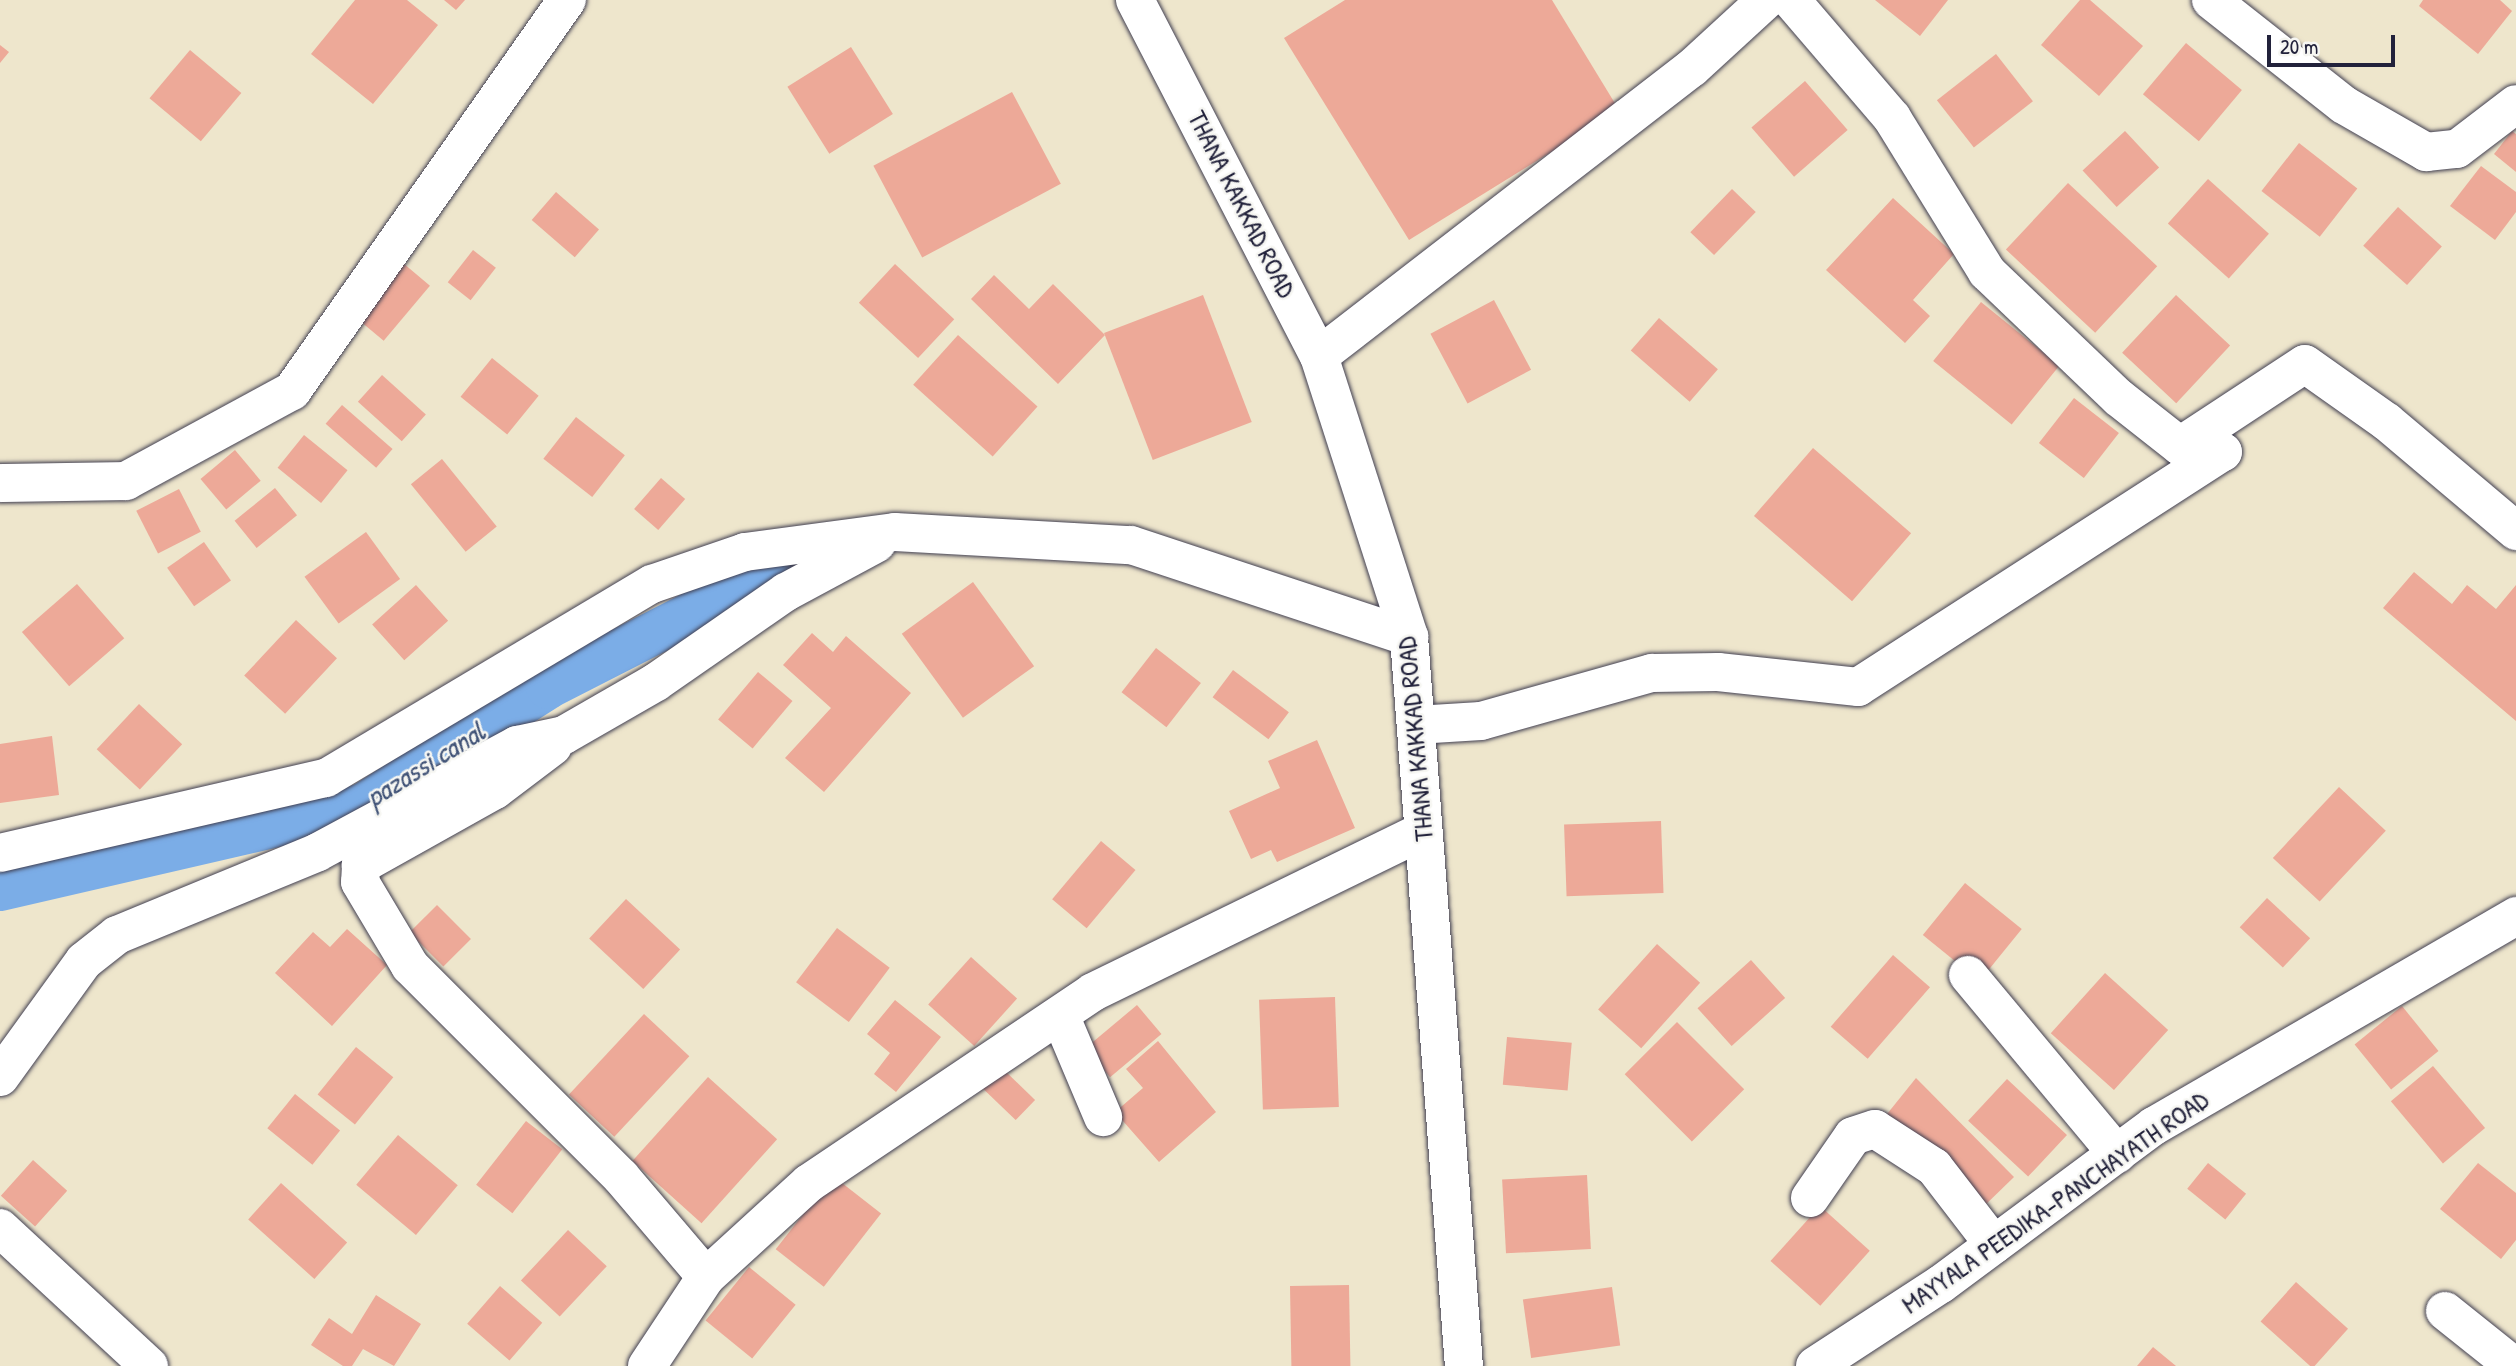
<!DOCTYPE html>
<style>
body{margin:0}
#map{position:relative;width:2516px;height:1366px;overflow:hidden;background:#eee6cc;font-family:"Patrick Hand",sans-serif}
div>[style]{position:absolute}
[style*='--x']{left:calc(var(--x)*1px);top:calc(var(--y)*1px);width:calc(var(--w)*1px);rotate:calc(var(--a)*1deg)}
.canal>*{height:44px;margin:-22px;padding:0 22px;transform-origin:22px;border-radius:22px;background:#7bade7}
.building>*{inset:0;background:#eda998;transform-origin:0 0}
.roads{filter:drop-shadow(0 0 2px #413f51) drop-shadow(0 0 2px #413f51)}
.minor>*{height:38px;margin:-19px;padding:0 19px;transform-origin:19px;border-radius:19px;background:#fff}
.major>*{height:38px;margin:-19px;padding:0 19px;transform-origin:19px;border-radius:19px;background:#fff}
span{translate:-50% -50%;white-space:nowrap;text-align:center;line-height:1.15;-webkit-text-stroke:5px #f6f6f2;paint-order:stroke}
.street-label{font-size:26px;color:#22223b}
.water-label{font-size:28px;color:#415377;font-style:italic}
.scale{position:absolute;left:2267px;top:35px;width:128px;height:32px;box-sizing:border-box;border:4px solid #22223b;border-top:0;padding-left:9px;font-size:21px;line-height:24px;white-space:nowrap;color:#22223b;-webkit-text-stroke:5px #f6f6f2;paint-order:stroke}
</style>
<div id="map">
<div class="canal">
<i style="--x:0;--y:889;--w:373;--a:-13"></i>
<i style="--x:363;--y:805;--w:219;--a:-32.5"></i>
<i style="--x:548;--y:687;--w:259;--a:-27.1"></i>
</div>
<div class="building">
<i style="clip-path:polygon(355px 0,407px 0,438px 25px,373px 104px,311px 54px)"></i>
<i style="clip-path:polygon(444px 0,465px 0,456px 10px)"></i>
<i style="clip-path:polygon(1345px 0,1552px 0,1619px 110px,1409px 240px,1284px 38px)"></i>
<i style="clip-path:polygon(1875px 0,1948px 0,1920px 36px)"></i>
<i style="clip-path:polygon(2080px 0,2090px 0,2143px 46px,2099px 96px,2041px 45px)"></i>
<i style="clip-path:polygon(2423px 0,2500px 0,2512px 11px,2478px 54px,2419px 6px)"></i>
<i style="left:2186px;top:43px;width:73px;height:67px;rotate:40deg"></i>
<i style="clip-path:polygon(0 45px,9px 52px,0 63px)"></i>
<i style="left:851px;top:47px;width:79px;height:75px;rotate:58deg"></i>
<i style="left:190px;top:50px;width:67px;height:63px;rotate:40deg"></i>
<i style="left:1996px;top:54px;width:60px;height:75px;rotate:52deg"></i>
<i style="left:1805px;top:81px;width:65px;height:71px;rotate:49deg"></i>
<i style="left:1012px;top:92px;width:104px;height:157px;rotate:62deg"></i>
<i style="left:2125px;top:131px;width:50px;height:58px;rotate:47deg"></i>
<i style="clip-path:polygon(2512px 131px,2516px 134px,2516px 172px,2494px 154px)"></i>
<i style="left:2299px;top:143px;width:74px;height:61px;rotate:38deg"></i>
<i style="clip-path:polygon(2481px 166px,2516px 192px,2516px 212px,2495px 240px,2450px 206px)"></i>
<i style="left:2208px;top:179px;width:82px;height:60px;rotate:42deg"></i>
<i style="left:2068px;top:183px;width:122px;height:91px;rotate:43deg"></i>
<i style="left:1732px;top:189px;width:33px;height:60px;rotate:44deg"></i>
<i style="left:556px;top:192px;width:57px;height:37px;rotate:41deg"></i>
<i style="clip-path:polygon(1893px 198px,1954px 254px,1913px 300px,1930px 316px,1905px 343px,1826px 270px)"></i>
<i style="left:2398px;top:207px;width:59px;height:52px;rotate:42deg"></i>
<i style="left:473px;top:250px;width:29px;height:41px;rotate:38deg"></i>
<i style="left:397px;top:258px;width:43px;height:72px;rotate:40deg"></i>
<i style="left:895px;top:264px;width:81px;height:53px;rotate:43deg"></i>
<i style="clip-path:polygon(994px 275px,1029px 309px,1053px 284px,1105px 335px,1058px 384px,971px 299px)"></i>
<i style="left:1203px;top:295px;width:136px;height:106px;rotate:69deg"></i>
<i style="left:2176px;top:295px;width:74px;height:79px;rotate:43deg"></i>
<i style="left:1494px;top:300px;width:79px;height:72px;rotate:62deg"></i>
<i style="left:1981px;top:302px;width:101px;height:76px;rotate:39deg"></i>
<i style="left:1659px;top:318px;width:78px;height:43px;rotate:41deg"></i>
<i style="left:958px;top:335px;width:107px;height:67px;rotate:42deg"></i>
<i style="left:492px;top:358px;width:60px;height:50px;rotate:39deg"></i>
<i style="left:382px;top:375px;width:59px;height:36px;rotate:42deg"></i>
<i style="left:2074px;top:398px;width:57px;height:57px;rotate:38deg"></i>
<i style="left:342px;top:405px;width:67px;height:25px;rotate:41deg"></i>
<i style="left:576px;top:417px;width:62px;height:53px;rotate:38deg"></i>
<i style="left:304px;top:435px;width:56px;height:42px;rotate:39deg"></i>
<i style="left:1813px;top:448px;width:130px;height:90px;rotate:41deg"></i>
<i style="left:235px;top:450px;width:40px;height:45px;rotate:50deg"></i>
<i style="left:442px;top:459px;width:87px;height:40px;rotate:51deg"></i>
<i style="left:661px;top:478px;width:32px;height:41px;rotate:41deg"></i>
<i style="left:275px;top:488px;width:35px;height:52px;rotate:51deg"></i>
<i style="left:179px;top:489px;width:48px;height:48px;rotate:63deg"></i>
<i style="left:366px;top:532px;width:58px;height:76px;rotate:54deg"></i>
<i style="left:204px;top:542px;width:47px;height:45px;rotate:55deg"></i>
<i style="clip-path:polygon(2414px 572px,2452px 604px,2467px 585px,2496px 609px,2516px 585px,2516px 721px,2383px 608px)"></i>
<i style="left:973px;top:582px;width:104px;height:88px;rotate:54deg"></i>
<i style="left:77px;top:584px;width:72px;height:73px;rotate:49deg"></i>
<i style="left:416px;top:585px;width:48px;height:59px;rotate:48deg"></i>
<i style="left:296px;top:620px;width:56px;height:76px;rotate:43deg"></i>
<i style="clip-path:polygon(812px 633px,833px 652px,846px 636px,911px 693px,824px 792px,785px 758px,831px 708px,783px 665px)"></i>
<i style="left:1156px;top:648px;width:57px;height:56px;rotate:38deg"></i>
<i style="left:1233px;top:670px;width:70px;height:34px;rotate:37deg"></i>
<i style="left:758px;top:672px;width:45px;height:62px;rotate:40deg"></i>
<i style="left:139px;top:704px;width:59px;height:62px;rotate:43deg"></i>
<i style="clip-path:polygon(52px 736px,59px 795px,0 803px,0 744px)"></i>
<i style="clip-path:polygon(1317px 740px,1355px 828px,1277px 862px,1271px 850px,1251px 859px,1229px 811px,1280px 788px,1268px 761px)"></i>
<i style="left:2339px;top:787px;width:64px;height:97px;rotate:43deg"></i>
<i style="left:1661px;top:821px;width:72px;height:97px;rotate:88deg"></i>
<i style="left:1101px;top:841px;width:45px;height:76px;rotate:40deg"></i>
<i style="left:1965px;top:883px;width:73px;height:67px;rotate:39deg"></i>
<i style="left:2267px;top:898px;width:59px;height:40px;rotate:43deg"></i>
<i style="left:626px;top:899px;width:74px;height:54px;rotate:43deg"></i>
<i style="left:437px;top:905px;width:48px;height:39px;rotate:45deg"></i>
<i style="left:837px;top:928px;width:66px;height:68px;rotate:37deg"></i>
<i style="clip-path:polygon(347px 929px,387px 965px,332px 1026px,275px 973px,313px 932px,330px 947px)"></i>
<i style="left:1657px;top:944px;width:58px;height:88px;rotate:42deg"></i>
<i style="left:1893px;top:955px;width:49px;height:95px;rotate:41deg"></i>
<i style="left:971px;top:957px;width:62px;height:64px;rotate:42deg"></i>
<i style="left:1751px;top:960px;width:51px;height:72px;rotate:48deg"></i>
<i style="left:2105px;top:973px;width:85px;height:81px;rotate:42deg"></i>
<i style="left:1335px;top:997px;width:110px;height:76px;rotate:88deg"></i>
<i style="clip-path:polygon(895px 1000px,941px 1037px,896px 1092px,874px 1074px,890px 1053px,867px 1034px)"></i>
<i style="left:1137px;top:1005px;width:38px;height:67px;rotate:50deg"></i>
<i style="left:2402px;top:1006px;width:58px;height:61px;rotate:51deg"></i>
<i style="left:644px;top:1014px;width:62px;height:110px;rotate:43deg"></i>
<i style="left:1677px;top:1022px;width:95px;height:74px;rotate:45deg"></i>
<i style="left:1507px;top:1037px;width:65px;height:48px;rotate:5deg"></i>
<i style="clip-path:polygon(1158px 1041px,1216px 1112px,1159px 1162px,1115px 1112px,1143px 1088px,1126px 1069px)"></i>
<i style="left:356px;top:1047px;width:48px;height:61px;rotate:39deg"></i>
<i style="left:2433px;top:1066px;width:81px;height:55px;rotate:50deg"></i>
<i style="left:1002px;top:1068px;width:46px;height:28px;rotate:44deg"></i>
<i style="left:708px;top:1077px;width:93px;height:113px;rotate:42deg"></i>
<i style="clip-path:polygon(1916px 1078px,2014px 1177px,1978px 1212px,1875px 1129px)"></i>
<i style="left:2007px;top:1079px;width:82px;height:57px;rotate:43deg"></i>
<i style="left:295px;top:1094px;width:58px;height:44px;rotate:39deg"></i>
<i style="left:526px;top:1121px;width:46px;height:81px;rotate:38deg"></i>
<i style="left:398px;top:1135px;width:78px;height:65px;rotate:40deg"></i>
<i style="left:33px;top:1160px;width:46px;height:48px;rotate:42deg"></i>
<i style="left:2208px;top:1163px;width:49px;height:33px;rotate:39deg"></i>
<i style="clip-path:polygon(2478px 1163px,2516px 1193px,2516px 1240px,2501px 1259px,2440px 1209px)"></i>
<i style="left:1587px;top:1175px;width:74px;height:85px;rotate:87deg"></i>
<i style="left:833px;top:1176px;width:61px;height:93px;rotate:38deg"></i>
<i style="left:281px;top:1183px;width:89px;height:49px;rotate:42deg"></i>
<i style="left:1820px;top:1206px;width:67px;height:74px;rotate:42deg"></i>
<i style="left:568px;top:1230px;width:53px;height:69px;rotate:43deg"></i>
<i style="left:749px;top:1267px;width:60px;height:69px;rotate:39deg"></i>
<i style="left:2296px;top:1282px;width:70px;height:53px;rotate:42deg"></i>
<i style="left:1349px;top:1285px;width:81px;height:59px;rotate:89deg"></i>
<i style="left:500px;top:1286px;width:56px;height:50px;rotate:41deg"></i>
<i style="left:1612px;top:1287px;width:59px;height:90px;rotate:82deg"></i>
<i style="clip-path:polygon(376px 1295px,421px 1324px,394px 1366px,363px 1349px,352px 1366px,343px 1366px,311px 1345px,329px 1318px,352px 1334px)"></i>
<i style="clip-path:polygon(2153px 1347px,2176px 1366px,2137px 1366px)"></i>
</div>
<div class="roads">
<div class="minor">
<i style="--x:1791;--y:0;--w:155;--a:49.4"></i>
<i style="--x:1892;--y:118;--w:181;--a:58.3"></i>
<i style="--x:1987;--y:272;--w:182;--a:43.7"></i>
<i style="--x:2119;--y:398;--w:78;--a:38.2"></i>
<i style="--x:2180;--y:446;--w:149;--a:-33.3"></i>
<i style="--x:2305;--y:364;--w:100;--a:35.3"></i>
<i style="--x:2387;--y:422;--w:169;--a:40.2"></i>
<i style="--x:2211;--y:0;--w:169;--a:38.3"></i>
<i style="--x:2344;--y:105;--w:95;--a:29.8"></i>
<i style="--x:2426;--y:152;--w:31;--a:-6"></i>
<i style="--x:2457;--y:149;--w:74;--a:-37.3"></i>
<i style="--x:1319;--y:356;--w:471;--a:-37.7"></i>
<i style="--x:1692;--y:68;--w:100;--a:-42.6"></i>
<i style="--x:0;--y:483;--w:126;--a:-0.9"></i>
<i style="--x:126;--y:481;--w:189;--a:-28.5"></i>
<i style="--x:292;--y:391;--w:478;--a:-54.9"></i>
<i style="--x:1416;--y:725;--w:65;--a:-3.5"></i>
<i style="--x:1481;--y:721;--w:178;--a:-15.7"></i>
<i style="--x:1652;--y:673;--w:66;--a:-0.9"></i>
<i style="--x:1718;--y:672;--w:141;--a:6.1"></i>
<i style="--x:1858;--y:687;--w:434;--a:-32.8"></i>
<i style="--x:2223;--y:452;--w:43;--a:-172.1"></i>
<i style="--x:553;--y:746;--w:73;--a:142.8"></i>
<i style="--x:495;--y:790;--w:154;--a:150.8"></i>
<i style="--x:361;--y:865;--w:17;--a:93"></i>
<i style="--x:360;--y:882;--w:98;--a:59.2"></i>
<i style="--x:410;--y:966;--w:298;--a:45"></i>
<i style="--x:621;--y:1177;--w:131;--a:49.6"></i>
<i style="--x:0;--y:853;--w:335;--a:-13"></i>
<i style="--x:326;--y:778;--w:379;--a:-30.8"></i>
<i style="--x:652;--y:584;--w:98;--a:-19"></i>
<i style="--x:745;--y:552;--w:151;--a:-7.6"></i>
<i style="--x:895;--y:532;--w:236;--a:3.2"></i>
<i style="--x:1131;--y:545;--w:293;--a:18.3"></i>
<i style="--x:1968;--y:975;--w:233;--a:50.2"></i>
<i style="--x:1060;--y:1015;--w:111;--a:67.1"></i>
<i style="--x:0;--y:1077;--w:143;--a:-54.1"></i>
<i style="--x:84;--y:961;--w:42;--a:-38.2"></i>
<i style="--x:117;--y:935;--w:217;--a:-22.4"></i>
<i style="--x:318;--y:852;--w:226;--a:-28.3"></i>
<i style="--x:517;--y:745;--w:48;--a:-12"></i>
<i style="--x:564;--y:735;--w:106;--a:-29.9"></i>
<i style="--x:656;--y:682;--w:158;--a:-34.7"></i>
<i style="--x:786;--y:592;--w:103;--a:-28.3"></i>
<i style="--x:1810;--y:1198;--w:75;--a:-55.3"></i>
<i style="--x:1853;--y:1136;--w:23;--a:-18"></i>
<i style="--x:1875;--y:1129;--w:70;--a:32.8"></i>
<i style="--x:1934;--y:1167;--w:98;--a:52.4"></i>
<i style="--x:0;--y:1228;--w:203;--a:42.8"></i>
<i style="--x:2445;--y:1311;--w:88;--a:38.6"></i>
<i style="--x:647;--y:1366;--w:107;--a:-56.5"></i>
<i style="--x:706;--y:1277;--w:139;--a:-42.4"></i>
<i style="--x:809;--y:1183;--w:342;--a:-33.9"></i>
<i style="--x:1093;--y:992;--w:367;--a:-26"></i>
<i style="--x:1815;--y:1366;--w:150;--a:-33.1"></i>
<i style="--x:1941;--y:1284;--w:265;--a:-36.6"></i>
<i style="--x:2154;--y:1126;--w:419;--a:-30.1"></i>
</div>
<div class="major">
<i style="--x:1135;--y:0;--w:401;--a:62.7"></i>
<i style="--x:1319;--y:356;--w:295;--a:72.2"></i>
<i style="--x:1409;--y:637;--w:731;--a:85.69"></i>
</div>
</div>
<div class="street-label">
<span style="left:1242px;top:204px;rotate:63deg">THANA KAKKAD ROAD</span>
<span style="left:1415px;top:739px;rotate:-95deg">THANA KAKKAD ROAD</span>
<span style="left:2055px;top:1202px;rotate:-35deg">MAYYALA PEEDIKA-PANCHAYATH ROAD</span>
</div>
<div class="water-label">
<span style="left:425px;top:764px;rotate:-32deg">pazassi canal</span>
</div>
<div class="scale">20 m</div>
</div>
